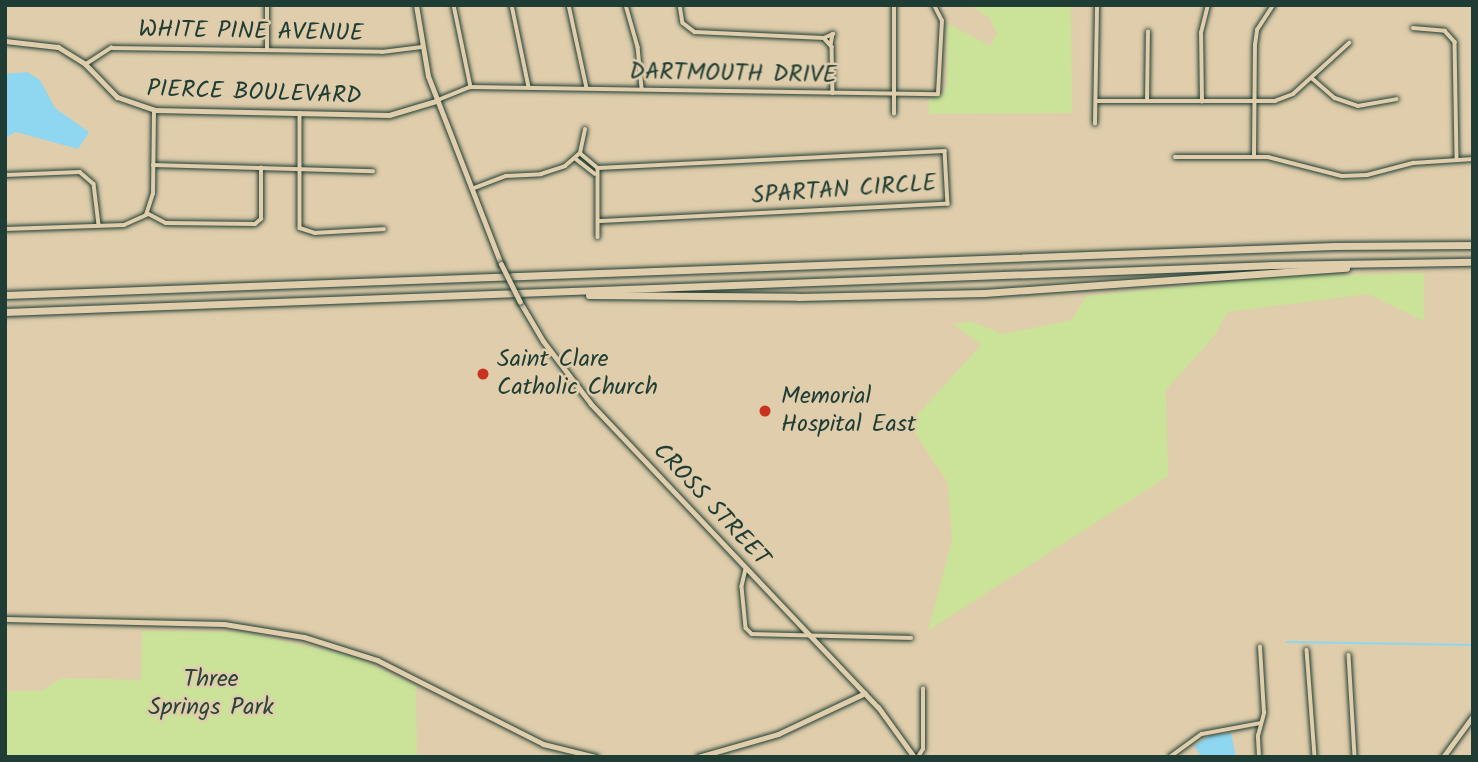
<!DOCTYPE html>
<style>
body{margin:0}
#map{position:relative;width:1478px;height:762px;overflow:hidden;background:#dfcdab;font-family:Kalam,sans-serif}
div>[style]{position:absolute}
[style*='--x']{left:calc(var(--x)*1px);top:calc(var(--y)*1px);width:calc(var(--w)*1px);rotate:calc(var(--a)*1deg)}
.green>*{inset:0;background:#cae399}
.water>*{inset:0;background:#8fd7f0}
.stream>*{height:2px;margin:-1px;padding:0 1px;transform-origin:1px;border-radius:1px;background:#8fd7f0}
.roads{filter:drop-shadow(0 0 2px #1f3d34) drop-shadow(0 0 2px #1f3d34)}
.street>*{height:3.5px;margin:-1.75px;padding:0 1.75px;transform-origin:1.75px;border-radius:1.75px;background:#dfcdab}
.secondary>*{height:5px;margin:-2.5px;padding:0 2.5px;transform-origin:2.5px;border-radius:2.5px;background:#dfcdab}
.highway>*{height:7px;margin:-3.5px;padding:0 3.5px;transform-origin:3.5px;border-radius:3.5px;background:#dfcdab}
.bridges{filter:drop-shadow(0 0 2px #1f3d34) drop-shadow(0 0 2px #1f3d34)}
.secondary-bridge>*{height:5px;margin:-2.5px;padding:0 2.5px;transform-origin:2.5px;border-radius:2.5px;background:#dfcdab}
.dots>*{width:19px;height:19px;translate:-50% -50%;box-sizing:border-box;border:4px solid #dfcdab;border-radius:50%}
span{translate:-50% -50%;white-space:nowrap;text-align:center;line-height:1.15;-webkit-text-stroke:5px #dfcdab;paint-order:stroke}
.street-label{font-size:24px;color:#1f3d34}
.poi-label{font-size:24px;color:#1f3d34}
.left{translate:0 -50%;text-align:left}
.park-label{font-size:24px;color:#284539}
.frame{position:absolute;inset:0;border:7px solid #1f3d34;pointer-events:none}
</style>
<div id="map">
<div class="green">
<i style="clip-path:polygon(970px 5px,1071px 5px,1072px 113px,929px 114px,929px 99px,941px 95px,947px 85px,947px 23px,990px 46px,997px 34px,990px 18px)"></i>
<i style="clip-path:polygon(1424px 273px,1424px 321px,1368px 294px,1228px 312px,1214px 336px,1166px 390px,1168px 476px,928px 631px,952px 540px,948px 483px,909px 424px,981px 345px,954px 324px,970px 321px,1003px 334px,1072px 320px,1086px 296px,1284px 276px)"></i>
<i style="clip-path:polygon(142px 631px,241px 632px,353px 656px,416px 686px,417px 757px,5px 757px,5px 691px,42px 691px,62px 678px,141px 680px)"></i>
</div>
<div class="water">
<i style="clip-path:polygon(27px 72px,40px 80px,55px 108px,89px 132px,78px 149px,16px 132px,5px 138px,5px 74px)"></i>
<i style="clip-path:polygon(1231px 733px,1236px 757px,1202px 757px,1194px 746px,1209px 736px)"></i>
</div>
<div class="stream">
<i style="--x:1287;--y:642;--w:186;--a:0.9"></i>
</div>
<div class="roads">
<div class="street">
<i style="--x:454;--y:5;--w:84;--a:78.3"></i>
<i style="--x:512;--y:5;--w:84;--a:78.3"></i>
<i style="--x:569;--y:5;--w:85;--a:77.8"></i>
<i style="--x:626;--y:5;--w:44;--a:74.1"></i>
<i style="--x:638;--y:47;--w:41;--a:84.4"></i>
<i style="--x:680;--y:5;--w:18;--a:81"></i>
<i style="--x:683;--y:23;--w:15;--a:37"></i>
<i style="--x:695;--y:32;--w:129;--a:2.7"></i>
<i style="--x:824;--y:38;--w:12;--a:48"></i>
<i style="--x:832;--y:47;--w:46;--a:88.8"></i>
<i style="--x:1413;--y:28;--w:32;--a:5"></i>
<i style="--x:1445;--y:31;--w:15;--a:48"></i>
<i style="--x:1455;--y:42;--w:117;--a:89"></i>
<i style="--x:824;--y:38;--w:10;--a:-24"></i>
<i style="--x:833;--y:34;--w:11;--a:100"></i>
<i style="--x:267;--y:50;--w:45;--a:-90"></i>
<i style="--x:86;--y:64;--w:30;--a:-33"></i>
<i style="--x:111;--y:48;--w:271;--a:0.8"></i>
<i style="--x:382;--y:52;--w:40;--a:-7.1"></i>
<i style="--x:1312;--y:78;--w:30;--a:41"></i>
<i style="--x:1335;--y:98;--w:24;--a:19"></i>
<i style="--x:1358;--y:106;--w:39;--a:-10"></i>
<i style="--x:438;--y:100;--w:35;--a:-22"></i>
<i style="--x:471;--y:87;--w:467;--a:0.9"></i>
<i style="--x:938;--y:94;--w:73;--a:-86.9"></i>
<i style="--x:942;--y:21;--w:18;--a:-117"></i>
<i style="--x:1096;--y:101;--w:179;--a:0"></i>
<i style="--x:1275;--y:101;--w:19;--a:-21"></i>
<i style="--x:1293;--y:94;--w:76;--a:-42.3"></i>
<i style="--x:1147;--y:101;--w:69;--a:-89.2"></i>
<i style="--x:1202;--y:102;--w:69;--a:-90.8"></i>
<i style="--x:1201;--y:33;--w:29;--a:-76"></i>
<i style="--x:300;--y:113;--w:115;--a:90"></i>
<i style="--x:300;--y:228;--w:16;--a:18"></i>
<i style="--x:315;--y:233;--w:69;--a:-3.3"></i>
<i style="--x:894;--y:114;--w:109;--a:-90"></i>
<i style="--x:1095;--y:124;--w:119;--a:-89"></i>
<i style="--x:580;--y:153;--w:23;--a:40"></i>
<i style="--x:598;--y:168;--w:347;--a:-2.8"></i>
<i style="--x:945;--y:151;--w:53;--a:86.8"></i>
<i style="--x:948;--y:204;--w:350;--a:177.1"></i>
<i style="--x:1254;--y:156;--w:111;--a:-89.5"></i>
<i style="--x:1255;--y:45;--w:15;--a:-82"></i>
<i style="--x:1257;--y:30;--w:30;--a:-57"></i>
<i style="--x:1175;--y:157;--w:93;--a:0"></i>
<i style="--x:1268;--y:157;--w:76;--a:14.4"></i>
<i style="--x:1342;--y:176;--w:25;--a:-2"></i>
<i style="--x:1367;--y:175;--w:48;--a:-14.6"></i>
<i style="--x:1413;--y:163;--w:60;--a:-3.8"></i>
<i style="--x:576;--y:159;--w:24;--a:38"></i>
<i style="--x:153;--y:165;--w:220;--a:1.6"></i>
<i style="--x:598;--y:168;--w:69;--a:90"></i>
<i style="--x:5;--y:175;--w:75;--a:-2.3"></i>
<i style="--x:80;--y:172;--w:18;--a:41"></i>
<i style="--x:94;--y:184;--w:41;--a:83"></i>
<i style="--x:472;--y:189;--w:36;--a:-21"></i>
<i style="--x:506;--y:176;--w:35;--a:-3"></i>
<i style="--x:541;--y:174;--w:25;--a:-18"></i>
<i style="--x:565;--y:166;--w:20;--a:-41"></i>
<i style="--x:580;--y:153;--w:24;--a:-78"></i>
<i style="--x:147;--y:213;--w:21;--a:28"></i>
<i style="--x:166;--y:223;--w:89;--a:0.6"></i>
<i style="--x:255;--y:224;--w:8;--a:-40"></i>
<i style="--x:261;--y:219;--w:51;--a:-90"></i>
<i style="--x:5;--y:229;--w:119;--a:-1.9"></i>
<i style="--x:124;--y:225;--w:24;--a:-24"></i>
<i style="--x:146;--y:215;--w:22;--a:-72"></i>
<i style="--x:153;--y:194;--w:84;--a:-89.3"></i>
<i style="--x:746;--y:569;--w:18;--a:103"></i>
<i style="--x:742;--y:587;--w:41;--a:84.4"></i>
<i style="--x:746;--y:628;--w:8;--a:45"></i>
<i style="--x:752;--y:634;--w:159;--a:1.4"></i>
<i style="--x:1307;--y:650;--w:107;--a:85.7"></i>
<i style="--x:1349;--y:655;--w:102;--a:86.6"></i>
<i style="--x:918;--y:757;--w:9;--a:-58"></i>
<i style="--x:923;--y:749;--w:60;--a:-90"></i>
<i style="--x:1170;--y:757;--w:39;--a:-36"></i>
<i style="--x:1202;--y:734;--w:60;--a:-10.6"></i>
<i style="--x:1259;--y:757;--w:21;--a:-93"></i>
<i style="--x:1258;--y:736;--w:24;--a:-75"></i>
<i style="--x:1264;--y:713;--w:66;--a:-93.5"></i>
</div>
<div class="secondary">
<i style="--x:416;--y:5;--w:72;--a:80.4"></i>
<i style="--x:428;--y:76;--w:202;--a:68.8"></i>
<i style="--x:5;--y:41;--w:53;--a:6.5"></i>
<i style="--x:58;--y:47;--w:32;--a:32"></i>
<i style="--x:85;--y:64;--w:46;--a:45.9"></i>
<i style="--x:117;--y:97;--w:39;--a:19"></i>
<i style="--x:154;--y:110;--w:235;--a:1.2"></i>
<i style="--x:389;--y:115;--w:49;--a:-16.6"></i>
<i style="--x:520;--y:302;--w:45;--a:59.5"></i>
<i style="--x:543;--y:341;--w:79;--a:52.7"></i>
<i style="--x:591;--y:404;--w:417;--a:46.6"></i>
<i style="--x:878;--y:707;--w:62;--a:54.2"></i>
<i style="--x:5;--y:619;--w:219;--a:1.3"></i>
<i style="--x:224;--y:624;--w:81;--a:9.2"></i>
<i style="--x:304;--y:637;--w:77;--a:17.5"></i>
<i style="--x:377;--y:660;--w:186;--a:26.8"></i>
<i style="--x:543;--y:744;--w:55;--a:13.8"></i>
<i style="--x:698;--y:757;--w:83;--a:-16"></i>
<i style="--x:778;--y:734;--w:96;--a:-25.2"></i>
<i style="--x:1443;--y:757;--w:51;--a:-53.8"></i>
</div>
<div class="highway">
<i style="--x:5;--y:295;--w:1330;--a:-2.11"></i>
<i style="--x:1334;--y:246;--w:139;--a:-0.4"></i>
<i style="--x:589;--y:295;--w:209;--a:0.5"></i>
<i style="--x:798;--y:297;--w:186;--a:-1.2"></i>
<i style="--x:984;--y:293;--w:363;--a:-4"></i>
<i style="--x:5;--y:312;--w:1269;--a:-2.12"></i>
<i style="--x:1273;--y:265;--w:200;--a:-0.9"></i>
</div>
</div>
<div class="bridges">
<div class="secondary-bridge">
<i style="--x:501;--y:264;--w:42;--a:63.4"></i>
</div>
</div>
<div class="dots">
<i style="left:483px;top:374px;background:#c8321e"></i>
<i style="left:765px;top:411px;background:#c8321e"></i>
</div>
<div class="street-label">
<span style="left:251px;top:32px;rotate:1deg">WHITE PINE AVENUE</span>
<span style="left:733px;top:74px;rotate:1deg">DARTMOUTH DRIVE</span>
<span style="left:254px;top:93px;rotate:2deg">PIERCE BOULEVARD</span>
<span style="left:844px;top:190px;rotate:-4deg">SPARTAN CIRCLE</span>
<span style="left:711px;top:505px;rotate:47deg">CROSS STREET</span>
</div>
<div class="poi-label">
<span class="left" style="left:497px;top:374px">Saint Clare<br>Catholic Church</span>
<span class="left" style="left:781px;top:411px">Memorial<br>Hospital East</span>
</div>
<div class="park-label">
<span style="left:211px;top:694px">Three<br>Springs Park</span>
</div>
<div class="frame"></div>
</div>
